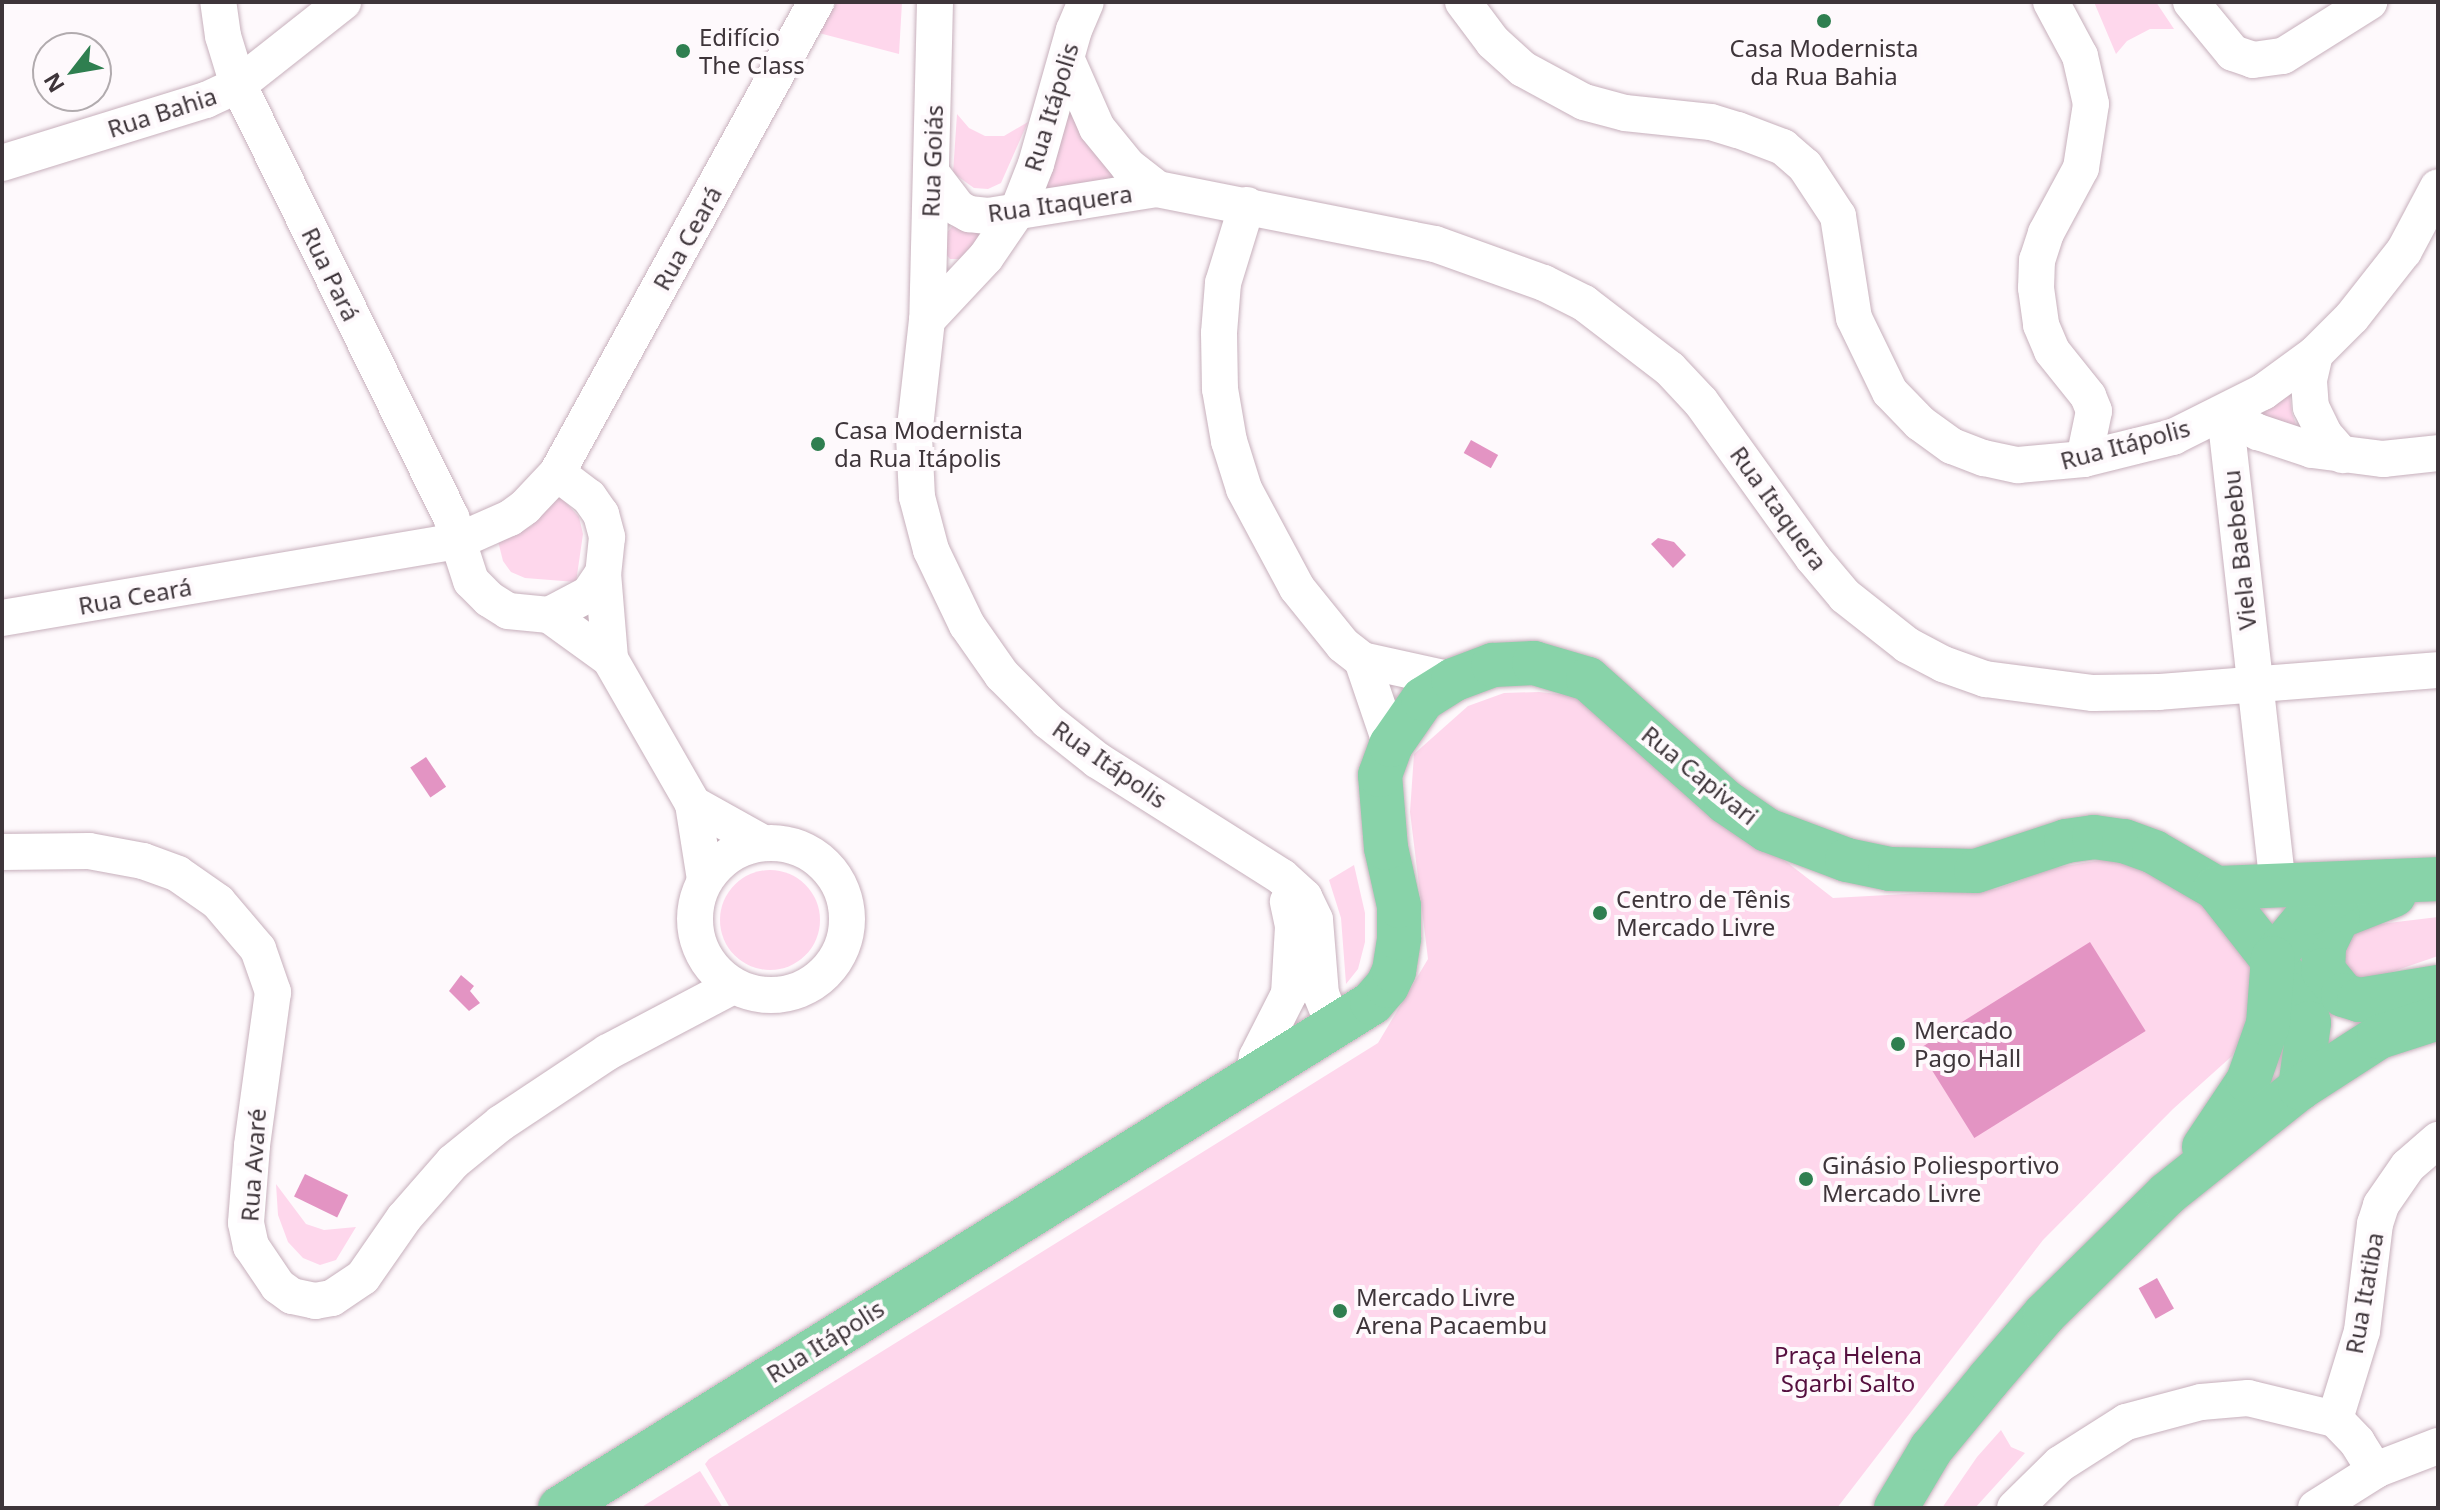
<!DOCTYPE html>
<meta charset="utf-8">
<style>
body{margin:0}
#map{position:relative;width:2440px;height:1510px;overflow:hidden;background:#fef9fc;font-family:"Noto Sans",sans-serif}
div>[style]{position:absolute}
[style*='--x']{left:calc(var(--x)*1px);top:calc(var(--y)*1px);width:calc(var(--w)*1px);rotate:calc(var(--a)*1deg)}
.green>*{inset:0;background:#fed7ec}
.round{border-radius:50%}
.water>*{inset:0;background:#e394c3;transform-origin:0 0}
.roads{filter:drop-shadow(0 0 2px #c7b0bc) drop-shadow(0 0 2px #c7b0bc)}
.minor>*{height:36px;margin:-18px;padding:0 18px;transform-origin:18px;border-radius:18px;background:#fff}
.minor>.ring{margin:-18px;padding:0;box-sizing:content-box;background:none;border:36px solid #fff;border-radius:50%}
.major>*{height:44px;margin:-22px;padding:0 22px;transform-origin:22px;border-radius:22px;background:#88d3a9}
.dots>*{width:22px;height:22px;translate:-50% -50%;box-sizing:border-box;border:4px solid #fef9fc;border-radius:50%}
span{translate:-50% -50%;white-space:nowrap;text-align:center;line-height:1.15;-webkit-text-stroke:8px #fef9fc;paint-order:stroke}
.poi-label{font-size:24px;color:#3e353a}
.left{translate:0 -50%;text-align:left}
.street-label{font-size:24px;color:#3e353a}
.park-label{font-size:24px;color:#550f3f}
.frame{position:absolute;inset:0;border:4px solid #3e353a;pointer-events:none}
.north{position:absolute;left:32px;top:32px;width:80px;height:80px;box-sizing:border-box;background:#fef9fc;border:2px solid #b1abae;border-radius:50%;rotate:239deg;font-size:22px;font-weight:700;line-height:32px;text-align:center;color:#3e353a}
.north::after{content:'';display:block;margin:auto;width:28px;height:36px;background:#2f7f50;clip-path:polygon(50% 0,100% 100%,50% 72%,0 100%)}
</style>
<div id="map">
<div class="green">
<i style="clip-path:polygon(837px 2px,902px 2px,899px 54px,819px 33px)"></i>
<i style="clip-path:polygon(2094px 2px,2156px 2px,2174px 29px,2150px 29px,2127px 41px,2116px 54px)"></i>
<i style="clip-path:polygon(1068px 107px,1122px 182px,1048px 193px,1043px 186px)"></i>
<i style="clip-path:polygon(957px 114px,969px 128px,985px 136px,1004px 136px,1028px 122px,1001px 183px,988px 189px,974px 188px,953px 173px)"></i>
<i style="clip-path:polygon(954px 224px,982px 233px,962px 259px,950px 259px,941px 248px,946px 234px)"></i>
<i style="clip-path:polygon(2289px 389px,2292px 413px,2300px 436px,2250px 413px)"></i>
<i style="clip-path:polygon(560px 496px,579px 517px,583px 534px,576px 582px,525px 578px,511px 572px,503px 561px,497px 537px,504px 531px,532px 526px,536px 512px)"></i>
<i style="clip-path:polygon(1539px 692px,1579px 696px,1641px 749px,1833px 898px,1996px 889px,2053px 868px,2107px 859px,2145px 866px,2208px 901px,2250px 954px,2255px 1011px,2232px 1056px,2173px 1109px,2043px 1240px,1837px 1508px,730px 1508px,705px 1464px,709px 1459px,1378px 1043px,1428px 959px,1410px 812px,1414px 754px,1468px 706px,1504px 693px)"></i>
<i style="clip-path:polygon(1354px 865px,1365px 913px,1365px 942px,1358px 969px,1346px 984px,1341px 918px,1329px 880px)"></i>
<i class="round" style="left:720px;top:870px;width:100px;height:100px"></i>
<i style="clip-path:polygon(2438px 917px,2438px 956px,2348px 987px,2342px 936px,2380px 924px)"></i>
<i style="clip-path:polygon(276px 1184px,306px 1224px,324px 1230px,356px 1227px,336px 1260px,320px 1265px,303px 1258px,288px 1242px,278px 1215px)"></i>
<i style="clip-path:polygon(2001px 1430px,2011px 1447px,2025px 1453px,1975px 1508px,1942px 1508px,1977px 1457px)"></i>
<i style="clip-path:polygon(700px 1471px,723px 1508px,640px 1508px)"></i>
</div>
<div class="water">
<i style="left:1471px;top:440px;width:31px;height:15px;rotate:29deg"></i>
<i style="clip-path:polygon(1658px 538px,1674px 542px,1686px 555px,1673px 568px,1651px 544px)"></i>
<i style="left:426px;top:757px;width:36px;height:19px;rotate:56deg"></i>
<i style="left:2090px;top:942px;width:105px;height:202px;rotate:58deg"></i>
<i style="clip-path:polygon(461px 975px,474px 986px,470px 991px,480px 1003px,469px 1011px,449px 991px)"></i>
<i style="left:305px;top:1174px;width:48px;height:25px;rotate:26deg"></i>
<i style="left:2157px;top:1278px;width:35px;height:21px;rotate:61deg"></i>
</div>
<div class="roads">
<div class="minor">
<i style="--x:935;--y:2;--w:318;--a:91.4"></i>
<i style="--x:927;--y:320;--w:117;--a:96.4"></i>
<i style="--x:914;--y:436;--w:61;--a:87.2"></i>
<i style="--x:917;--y:497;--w:55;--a:75.2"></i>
<i style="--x:931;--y:550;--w:83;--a:64.4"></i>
<i style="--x:967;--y:625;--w:61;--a:55"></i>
<i style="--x:1002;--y:675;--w:65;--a:45"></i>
<i style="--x:1048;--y:721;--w:63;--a:38.5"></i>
<i style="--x:1097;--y:760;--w:219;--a:32.3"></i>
<i style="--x:1282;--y:877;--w:30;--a:42"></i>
<i style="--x:1304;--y:897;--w:25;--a:64"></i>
<i style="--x:1315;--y:920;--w:74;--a:85.4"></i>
<i style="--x:1321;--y:994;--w:35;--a:68"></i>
<i style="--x:1463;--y:2;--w:50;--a:53.1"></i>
<i style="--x:1493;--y:42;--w:40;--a:42"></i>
<i style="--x:1523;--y:69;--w:69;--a:28.4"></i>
<i style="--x:1584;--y:102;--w:42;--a:15"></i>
<i style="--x:1625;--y:113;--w:86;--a:6"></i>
<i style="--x:1711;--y:122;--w:28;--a:17"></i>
<i style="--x:1738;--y:130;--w:48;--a:20.7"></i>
<i style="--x:1783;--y:147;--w:29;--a:41"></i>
<i style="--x:1805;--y:166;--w:60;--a:56.6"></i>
<i style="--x:1838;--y:216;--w:103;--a:81.1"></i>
<i style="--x:1854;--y:318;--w:82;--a:64.1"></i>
<i style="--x:1890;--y:392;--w:43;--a:45.9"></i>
<i style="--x:1920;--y:423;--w:39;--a:36"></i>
<i style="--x:1952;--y:446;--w:34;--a:21"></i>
<i style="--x:1984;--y:458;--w:35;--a:12"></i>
<i style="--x:2018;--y:465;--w:66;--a:-5.2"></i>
<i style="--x:2084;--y:459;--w:92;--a:-13.9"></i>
<i style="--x:2173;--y:437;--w:101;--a:-26.6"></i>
<i style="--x:2263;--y:392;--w:64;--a:-36.2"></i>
<i style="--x:2315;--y:354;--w:52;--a:-45"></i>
<i style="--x:2352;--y:317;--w:84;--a:-51.8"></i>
<i style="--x:2404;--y:251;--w:72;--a:-62"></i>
<i style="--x:2051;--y:2;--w:61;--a:61.8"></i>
<i style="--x:2080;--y:56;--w:49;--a:77.1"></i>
<i style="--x:2091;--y:104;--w:65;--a:98.9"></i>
<i style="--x:2081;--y:168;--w:74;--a:118.3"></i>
<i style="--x:2046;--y:233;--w:28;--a:108"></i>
<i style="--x:2037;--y:260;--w:28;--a:92"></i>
<i style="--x:2036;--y:288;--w:37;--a:82"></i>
<i style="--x:2041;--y:325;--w:28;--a:67"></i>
<i style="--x:2052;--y:351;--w:58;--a:51.3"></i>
<i style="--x:2088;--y:396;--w:16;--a:68"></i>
<i style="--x:2094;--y:411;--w:49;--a:101.8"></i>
<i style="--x:2191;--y:2;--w:66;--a:50.5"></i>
<i style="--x:2233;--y:53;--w:21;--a:19"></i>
<i style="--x:2253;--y:60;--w:30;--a:-8"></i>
<i style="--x:2283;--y:56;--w:102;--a:-32.1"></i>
<i style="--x:1067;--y:60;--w:74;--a:66.2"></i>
<i style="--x:1097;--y:128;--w:49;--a:50.8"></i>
<i style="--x:1128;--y:166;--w:37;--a:38"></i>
<i style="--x:2;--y:163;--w:214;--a:-17.2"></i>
<i style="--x:206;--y:100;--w:35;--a:-25"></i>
<i style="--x:238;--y:85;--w:134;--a:-38.3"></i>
<i style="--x:933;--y:175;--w:41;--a:52.9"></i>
<i style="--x:958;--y:208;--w:13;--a:29"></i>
<i style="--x:969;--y:214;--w:19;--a:6"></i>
<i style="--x:988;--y:216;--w:171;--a:-9.1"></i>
<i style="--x:1157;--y:189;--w:283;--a:11.2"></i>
<i style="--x:1435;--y:244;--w:116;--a:19.7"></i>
<i style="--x:1544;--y:283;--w:45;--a:26.6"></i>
<i style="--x:1584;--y:303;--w:108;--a:37.5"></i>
<i style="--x:1670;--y:369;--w:45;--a:46.8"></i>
<i style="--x:1701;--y:402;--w:192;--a:54.3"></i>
<i style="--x:1813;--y:558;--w:50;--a:49.9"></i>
<i style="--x:1845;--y:596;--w:79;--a:38.3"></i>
<i style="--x:1907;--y:645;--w:41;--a:27.8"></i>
<i style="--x:1943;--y:664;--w:45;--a:19.7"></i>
<i style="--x:1985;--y:679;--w:109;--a:7.4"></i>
<i style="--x:2093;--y:693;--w:66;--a:-0.9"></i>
<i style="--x:2159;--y:692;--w:280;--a:-4.5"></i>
<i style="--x:1247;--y:205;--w:82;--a:107.1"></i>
<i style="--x:1223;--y:283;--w:50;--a:94.6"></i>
<i style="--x:1219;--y:333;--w:56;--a:89"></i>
<i style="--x:1220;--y:389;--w:53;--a:80.2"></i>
<i style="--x:1229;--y:441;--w:50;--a:72.6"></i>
<i style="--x:1244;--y:489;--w:112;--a:61.8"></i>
<i style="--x:1297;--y:588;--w:73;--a:51.1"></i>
<i style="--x:1343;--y:645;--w:24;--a:38"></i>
<i style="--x:1362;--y:660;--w:93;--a:12.4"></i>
<i style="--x:927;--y:320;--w:86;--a:-46.9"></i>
<i style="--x:986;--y:257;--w:57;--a:-55.8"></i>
<i style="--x:1018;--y:210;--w:49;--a:-68.6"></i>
<i style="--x:1036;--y:164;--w:139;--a:-74.2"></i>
<i style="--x:1074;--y:30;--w:30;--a:-67"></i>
<i style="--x:2315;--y:354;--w:28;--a:103"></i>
<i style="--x:2309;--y:381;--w:26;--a:86"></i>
<i style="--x:2311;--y:407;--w:30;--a:64"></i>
<i style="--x:2324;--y:434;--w:28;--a:49"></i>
<i style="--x:2225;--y:414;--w:476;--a:83.6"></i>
<i style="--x:2225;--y:414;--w:38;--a:29"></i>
<i style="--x:2258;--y:432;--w:57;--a:18.4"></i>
<i style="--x:2312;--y:450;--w:72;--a:7.2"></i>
<i style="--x:2383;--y:459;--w:55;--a:-6.2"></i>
<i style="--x:557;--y:473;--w:40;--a:37"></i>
<i style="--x:589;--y:497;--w:21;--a:55"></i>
<i style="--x:601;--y:514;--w:24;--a:75"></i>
<i style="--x:607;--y:537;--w:36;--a:96"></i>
<i style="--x:603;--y:573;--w:25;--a:124"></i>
<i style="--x:589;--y:594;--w:45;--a:152.3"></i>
<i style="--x:549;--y:615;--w:41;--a:-174.4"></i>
<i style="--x:508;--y:611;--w:22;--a:-148"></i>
<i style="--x:489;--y:599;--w:25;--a:-135"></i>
<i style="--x:471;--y:581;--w:42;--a:-108"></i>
<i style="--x:458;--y:541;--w:57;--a:-23.9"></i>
<i style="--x:510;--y:518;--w:19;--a:-36"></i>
<i style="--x:525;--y:507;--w:47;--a:-46.7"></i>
<i style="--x:557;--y:473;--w:538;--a:-61.19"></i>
<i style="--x:603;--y:573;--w:86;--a:85.3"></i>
<i style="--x:549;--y:615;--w:75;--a:35.8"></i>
<i style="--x:610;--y:659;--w:167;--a:60.2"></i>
<i style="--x:693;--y:804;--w:77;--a:81"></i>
<i style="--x:2;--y:618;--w:462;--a:-9.6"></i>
<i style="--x:458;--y:541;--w:25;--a:-106"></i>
<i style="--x:451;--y:517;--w:482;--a:-116.2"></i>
<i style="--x:238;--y:85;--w:51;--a:-107"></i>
<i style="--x:223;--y:36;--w:34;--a:-98"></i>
<i style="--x:1362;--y:660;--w:90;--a:71.2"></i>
<i style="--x:693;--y:804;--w:80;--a:29.1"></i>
<i class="ring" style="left:695px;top:843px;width:116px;height:116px"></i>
<i style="--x:2;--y:852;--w:87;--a:-0.7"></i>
<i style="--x:89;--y:851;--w:55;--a:10.5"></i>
<i style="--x:143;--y:861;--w:37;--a:20"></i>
<i style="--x:178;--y:874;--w:49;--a:35"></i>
<i style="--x:218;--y:902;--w:62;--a:49.6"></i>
<i style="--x:258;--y:949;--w:46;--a:70.8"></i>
<i style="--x:273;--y:992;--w:155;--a:97.8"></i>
<i style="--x:252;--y:1146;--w:77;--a:94.5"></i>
<i style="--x:246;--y:1223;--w:24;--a:78"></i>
<i style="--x:251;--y:1246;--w:48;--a:56"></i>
<i style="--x:278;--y:1286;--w:17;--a:36"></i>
<i style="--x:292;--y:1296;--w:24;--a:12"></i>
<i style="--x:315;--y:1301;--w:17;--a:-10"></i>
<i style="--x:332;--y:1298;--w:37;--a:-34"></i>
<i style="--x:363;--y:1277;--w:72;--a:-55.2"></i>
<i style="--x:404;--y:1218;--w:74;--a:-48.8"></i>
<i style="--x:453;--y:1162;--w:62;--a:-39.1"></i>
<i style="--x:501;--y:1123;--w:128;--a:-33.6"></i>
<i style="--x:608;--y:1052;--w:141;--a:-27.8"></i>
<i style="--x:1254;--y:1075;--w:18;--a:-81"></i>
<i style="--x:1257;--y:1057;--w:71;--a:-63.1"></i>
<i style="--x:1289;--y:994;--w:68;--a:-86.6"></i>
<i style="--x:1293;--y:926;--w:25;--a:-102"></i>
<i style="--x:2335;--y:1419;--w:92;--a:-72.9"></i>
<i style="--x:2362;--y:1331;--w:108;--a:-83.1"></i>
<i style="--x:2375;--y:1224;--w:20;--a:-72"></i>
<i style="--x:2381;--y:1205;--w:47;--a:-55.3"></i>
<i style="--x:2408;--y:1166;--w:40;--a:-41"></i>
<i style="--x:2015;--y:1508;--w:63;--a:-44.4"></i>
<i style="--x:2060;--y:1464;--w:78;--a:-32.5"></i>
<i style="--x:2126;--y:1422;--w:78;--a:-14.9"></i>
<i style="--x:2201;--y:1402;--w:47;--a:-4.9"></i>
<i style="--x:2248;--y:1398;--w:89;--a:13.6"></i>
<i style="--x:2335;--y:1419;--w:32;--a:46"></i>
<i style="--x:2357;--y:1442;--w:34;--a:58"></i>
<i style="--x:2316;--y:1508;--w:73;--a:-32.2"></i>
<i style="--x:2378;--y:1469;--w:64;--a:-21"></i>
</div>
<div class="major">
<i style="--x:2216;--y:888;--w:136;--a:51.9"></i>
<i style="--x:2300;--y:995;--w:29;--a:72"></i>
<i style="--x:2309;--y:1023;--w:66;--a:97.9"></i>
<i style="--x:2394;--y:895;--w:60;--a:158.6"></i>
<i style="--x:2338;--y:917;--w:32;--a:116"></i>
<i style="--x:2324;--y:946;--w:24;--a:92"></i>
<i style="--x:2323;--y:970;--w:32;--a:51"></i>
<i style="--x:2343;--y:995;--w:17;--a:17"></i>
<i style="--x:2359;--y:1000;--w:80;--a:-9.3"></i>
<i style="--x:2273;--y:958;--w:58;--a:-50.6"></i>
<i style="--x:2310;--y:913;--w:43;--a:-35.5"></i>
<i style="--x:2204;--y:1147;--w:79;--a:-56.3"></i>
<i style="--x:2248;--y:1081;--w:60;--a:-70.7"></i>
<i style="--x:2268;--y:1024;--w:66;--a:-85.7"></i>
<i style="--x:560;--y:1508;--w:956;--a:-31.88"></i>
<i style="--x:1372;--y:1003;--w:23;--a:-49"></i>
<i style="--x:1387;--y:986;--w:17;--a:-65"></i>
<i style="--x:1394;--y:971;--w:33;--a:-81"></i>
<i style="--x:1399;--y:938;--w:32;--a:-90"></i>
<i style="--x:1399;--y:906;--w:59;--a:-102.6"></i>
<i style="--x:1386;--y:848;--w:73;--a:-94.7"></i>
<i style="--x:1380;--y:775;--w:32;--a:-70"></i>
<i style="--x:1391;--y:745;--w:56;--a:-55.2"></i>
<i style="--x:1423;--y:699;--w:36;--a:-32"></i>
<i style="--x:1453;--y:680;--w:43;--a:-20.6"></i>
<i style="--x:1493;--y:665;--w:41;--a:-2.8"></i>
<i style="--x:1534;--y:663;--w:56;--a:16.5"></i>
<i style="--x:1588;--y:679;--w:185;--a:41.7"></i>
<i style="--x:1726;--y:802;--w:50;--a:34.3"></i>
<i style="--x:1767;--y:830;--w:85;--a:20.6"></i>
<i style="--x:1847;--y:860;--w:44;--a:11.8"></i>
<i style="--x:1890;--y:869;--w:86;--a:1.3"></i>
<i style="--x:1976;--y:871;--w:95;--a:-18.4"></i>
<i style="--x:2066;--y:841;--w:28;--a:-8"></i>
<i style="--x:2094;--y:837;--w:30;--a:8"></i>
<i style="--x:2124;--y:841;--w:32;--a:20"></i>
<i style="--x:2154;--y:852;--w:72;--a:30.1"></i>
<i style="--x:2216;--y:888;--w:222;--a:-2.3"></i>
<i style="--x:1896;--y:1508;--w:69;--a:-59.3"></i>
<i style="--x:1931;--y:1449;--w:89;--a:-50.4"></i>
<i style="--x:1988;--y:1380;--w:87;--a:-49.2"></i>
<i style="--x:2045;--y:1314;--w:171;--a:-44.5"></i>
<i style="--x:2167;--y:1194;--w:170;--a:-38.6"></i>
<i style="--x:2300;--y:1088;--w:94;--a:-32.8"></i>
<i style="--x:2379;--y:1037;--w:62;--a:-17.9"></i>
</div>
</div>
<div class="dots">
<i style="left:1824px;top:21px;background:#2f7f50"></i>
<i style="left:683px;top:51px;background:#2f7f50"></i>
<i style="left:818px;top:444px;background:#2f7f50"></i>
<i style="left:1600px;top:913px;background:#2f7f50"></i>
<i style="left:1898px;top:1044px;background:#2f7f50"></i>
<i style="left:1806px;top:1179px;background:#2f7f50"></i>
<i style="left:1340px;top:1311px;background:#2f7f50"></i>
</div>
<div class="poi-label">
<span class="left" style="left:699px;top:51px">Edifício<br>The Class</span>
<span style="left:1824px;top:62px">Casa Modernista<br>da Rua Bahia</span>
<span class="left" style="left:834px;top:444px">Casa Modernista<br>da Rua Itápolis</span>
<span class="left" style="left:1616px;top:913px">Centro de Tênis<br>Mercado Livre</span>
<span class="left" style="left:1914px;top:1044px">Mercado<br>Pago Hall</span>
<span class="left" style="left:1822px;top:1179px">Ginásio Poliesportivo<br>Mercado Livre</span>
<span class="left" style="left:1356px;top:1311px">Mercado Livre<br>Arena Pacaembu</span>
</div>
<div class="street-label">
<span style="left:1051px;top:107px;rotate:-73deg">Rua Itápolis</span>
<span style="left:162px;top:112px;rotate:-18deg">Rua Bahia</span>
<span style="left:932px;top:161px;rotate:-88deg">Rua Goiás</span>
<span style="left:1060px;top:203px;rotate:-8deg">Rua Itaquera</span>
<span style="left:687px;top:238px;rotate:-61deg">Rua Ceará</span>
<span style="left:331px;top:274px;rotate:64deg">Rua Pará</span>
<span style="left:2125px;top:444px;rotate:-15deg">Rua Itápolis</span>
<span style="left:1779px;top:508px;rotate:54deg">Rua Itaquera</span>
<span style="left:2239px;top:550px;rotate:-96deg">Viela Baebebu</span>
<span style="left:135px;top:596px;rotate:-10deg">Rua Ceará</span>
<span style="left:1110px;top:764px;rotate:35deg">Rua Itápolis</span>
<span style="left:1700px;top:775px;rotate:39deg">Rua Capivari</span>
<span style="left:253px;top:1165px;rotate:-86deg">Rua Avaré</span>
<span style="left:2364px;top:1293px;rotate:-80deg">Rua Itatiba</span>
<span style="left:825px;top:1341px;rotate:-32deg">Rua Itápolis</span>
</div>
<div class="park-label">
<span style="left:1848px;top:1369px">Praça Helena<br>Sgarbi Salto</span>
</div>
<div class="frame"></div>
<div class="north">N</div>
</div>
